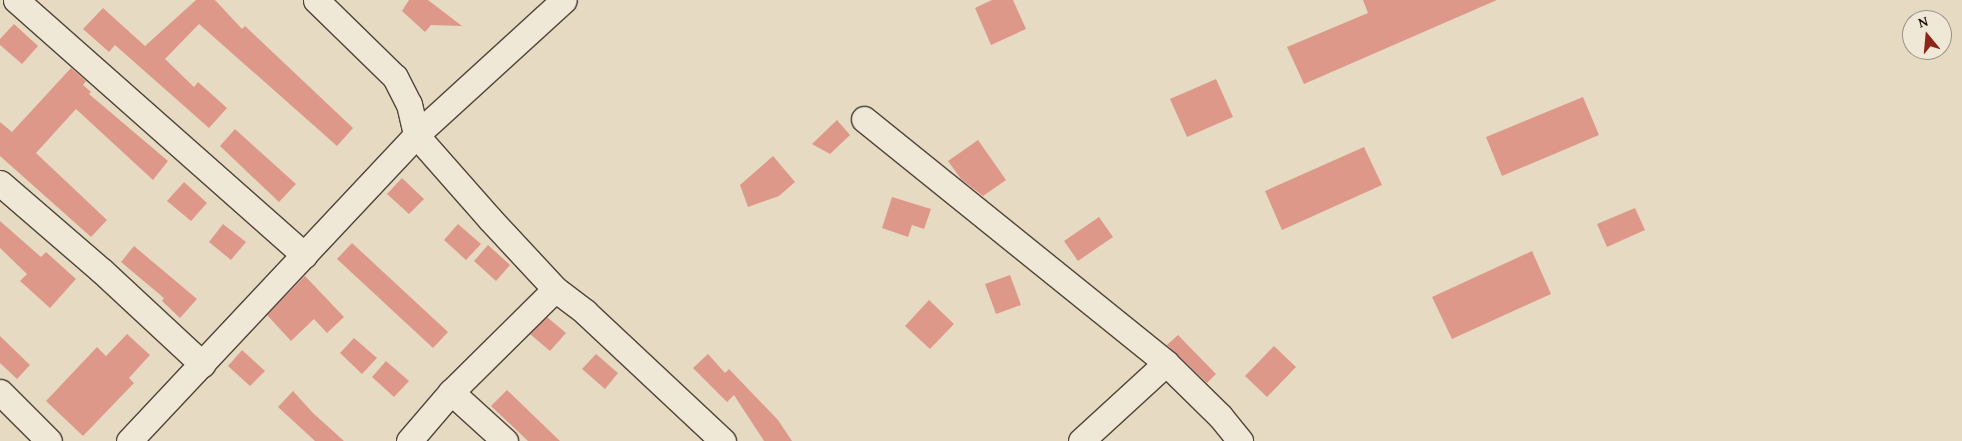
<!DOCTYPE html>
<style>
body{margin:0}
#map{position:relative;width:1962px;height:441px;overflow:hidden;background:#e6dbc2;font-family:"Gentium Book Plus",serif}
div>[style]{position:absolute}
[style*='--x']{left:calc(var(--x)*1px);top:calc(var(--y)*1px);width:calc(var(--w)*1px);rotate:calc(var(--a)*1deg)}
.building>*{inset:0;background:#de988a}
.roads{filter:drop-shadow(1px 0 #524439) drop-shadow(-1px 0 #524439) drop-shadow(0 1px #524439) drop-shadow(0 -1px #524439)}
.minor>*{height:25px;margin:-12.5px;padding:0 12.5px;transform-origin:12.5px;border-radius:12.5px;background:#efe8d7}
span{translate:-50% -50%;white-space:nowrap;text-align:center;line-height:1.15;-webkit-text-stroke:5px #efe8d7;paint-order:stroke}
.north{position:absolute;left:1902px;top:10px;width:50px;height:50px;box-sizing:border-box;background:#efe8d7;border:1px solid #9c9285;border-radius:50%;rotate:343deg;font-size:14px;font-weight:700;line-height:20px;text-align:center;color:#20120b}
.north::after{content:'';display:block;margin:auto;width:18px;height:22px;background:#8f2418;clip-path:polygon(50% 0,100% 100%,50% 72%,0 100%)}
</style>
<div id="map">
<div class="building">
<i style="clip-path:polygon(196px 0,215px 0,242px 29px,245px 26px,353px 128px,337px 146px,199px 24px,165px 59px,194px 87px,198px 82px,227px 108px,209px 128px,115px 45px,109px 52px,83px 29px,103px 8px,145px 46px)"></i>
<i style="clip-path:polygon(409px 0,428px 0,462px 26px,431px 25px,425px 32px,402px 11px)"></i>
<i style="clip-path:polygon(992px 0,1013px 0,1026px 29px,991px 45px,975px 8px)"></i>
<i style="clip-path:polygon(1363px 0,1497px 0,1304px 84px,1287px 47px,1368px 13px)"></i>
<i style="clip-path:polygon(14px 24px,38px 46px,22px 64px,0 45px,0 39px)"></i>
<i style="clip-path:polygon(71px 68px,86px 81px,83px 85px,91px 92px,89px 94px,168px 161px,153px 180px,76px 109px,36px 153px,107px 220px,91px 237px,0 156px,0 122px,12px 132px)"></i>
<i style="clip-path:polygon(1216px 79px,1233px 117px,1187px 137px,1170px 99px)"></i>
<i style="clip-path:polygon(1583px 97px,1599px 135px,1502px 176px,1486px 137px)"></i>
<i style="clip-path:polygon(837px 120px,850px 135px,830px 154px,812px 144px)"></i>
<i style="clip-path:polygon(235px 129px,296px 184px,279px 202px,220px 146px)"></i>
<i style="clip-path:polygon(978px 140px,1006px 180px,983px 196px,961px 179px,948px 161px)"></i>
<i style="clip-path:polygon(1364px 147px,1382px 185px,1282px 230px,1265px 191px)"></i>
<i style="clip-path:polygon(773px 156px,795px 182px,779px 196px,748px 207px,740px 185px)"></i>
<i style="clip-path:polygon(402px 178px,424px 199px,409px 214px,387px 194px)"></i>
<i style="clip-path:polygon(184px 182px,207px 203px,191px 221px,167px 201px)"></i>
<i style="clip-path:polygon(892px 197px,931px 209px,924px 229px,912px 225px,908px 237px,882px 228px)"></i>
<i style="clip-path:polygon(1635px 208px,1645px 230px,1607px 247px,1597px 224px)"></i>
<i style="clip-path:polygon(1099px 217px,1113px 237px,1078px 261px,1064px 241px)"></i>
<i style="clip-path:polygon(0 221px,41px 257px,46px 252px,76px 279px,50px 308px,20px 281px,27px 274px,0 248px)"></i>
<i style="clip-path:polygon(223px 224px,246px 242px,231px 260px,209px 242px)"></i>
<i style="clip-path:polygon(458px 224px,481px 244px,466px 260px,444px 240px)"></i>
<i style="clip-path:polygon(352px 243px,448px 332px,433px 348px,337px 259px)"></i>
<i style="clip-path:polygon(488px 245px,510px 265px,496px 281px,474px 261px)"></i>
<i style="clip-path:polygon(134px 246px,197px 299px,180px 318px,162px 301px,164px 298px,121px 262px)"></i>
<i style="clip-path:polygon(1532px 251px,1551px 294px,1452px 339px,1432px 297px)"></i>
<i style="clip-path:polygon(1010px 275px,1021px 305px,996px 314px,985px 284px)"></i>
<i style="clip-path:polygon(305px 276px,344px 317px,327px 333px,314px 319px,291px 341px,267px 315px)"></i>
<i style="clip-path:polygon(929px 300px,954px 324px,930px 349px,905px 326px)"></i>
<i style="clip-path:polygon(547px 317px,566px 333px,550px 351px,530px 334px)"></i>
<i style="clip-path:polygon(127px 334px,150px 355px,129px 378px,134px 383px,83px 436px,46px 401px,97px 347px,106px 356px)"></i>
<i style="clip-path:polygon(1178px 335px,1216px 374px,1207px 383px,1167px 345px)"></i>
<i style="clip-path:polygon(0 336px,30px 365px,17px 379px,0 363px)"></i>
<i style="clip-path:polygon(354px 338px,377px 358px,362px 374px,340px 353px)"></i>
<i style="clip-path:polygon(1274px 346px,1296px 367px,1267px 397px,1245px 376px)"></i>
<i style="clip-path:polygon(242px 350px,265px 371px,250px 386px,228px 366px)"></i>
<i style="clip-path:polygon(596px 354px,618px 373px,605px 389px,582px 369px)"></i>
<i style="clip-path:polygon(708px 354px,725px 373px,729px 369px,778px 420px,792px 441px,764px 441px,734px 395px,727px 402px,693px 368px)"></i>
<i style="clip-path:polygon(386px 361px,409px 381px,394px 397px,372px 377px)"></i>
<i style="clip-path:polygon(507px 390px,560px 441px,528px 441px,491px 406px)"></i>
<i style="clip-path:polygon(293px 391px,313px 413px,344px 441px,315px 441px,278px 407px)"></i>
</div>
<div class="roads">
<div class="minor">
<i style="--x:16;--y:0;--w:385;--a:41.5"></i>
<i style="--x:316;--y:0;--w:110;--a:44.3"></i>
<i style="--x:395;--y:77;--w:30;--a:63"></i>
<i style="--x:409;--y:104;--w:32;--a:77"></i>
<i style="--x:416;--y:135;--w:112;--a:48.6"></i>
<i style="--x:490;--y:219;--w:96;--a:47.1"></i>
<i style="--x:555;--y:289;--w:38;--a:37"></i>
<i style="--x:585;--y:312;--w:189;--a:43.1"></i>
<i style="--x:864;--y:119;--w:388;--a:38.9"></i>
<i style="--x:1166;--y:363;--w:76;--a:44.5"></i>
<i style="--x:1220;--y:416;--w:32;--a:51"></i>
<i style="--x:0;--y:183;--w:135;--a:40.8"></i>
<i style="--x:102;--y:271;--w:137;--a:42.9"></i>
<i style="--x:0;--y:392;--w:69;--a:45"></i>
<i style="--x:451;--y:392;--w:73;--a:42.2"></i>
<i style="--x:129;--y:441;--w:420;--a:-46.8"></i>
<i style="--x:416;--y:135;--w:200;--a:-42.4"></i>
<i style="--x:409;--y:441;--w:65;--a:-49.4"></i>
<i style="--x:451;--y:392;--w:146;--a:-44.7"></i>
<i style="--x:1081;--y:441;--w:115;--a:-42.5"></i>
</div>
</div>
<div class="north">N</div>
</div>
